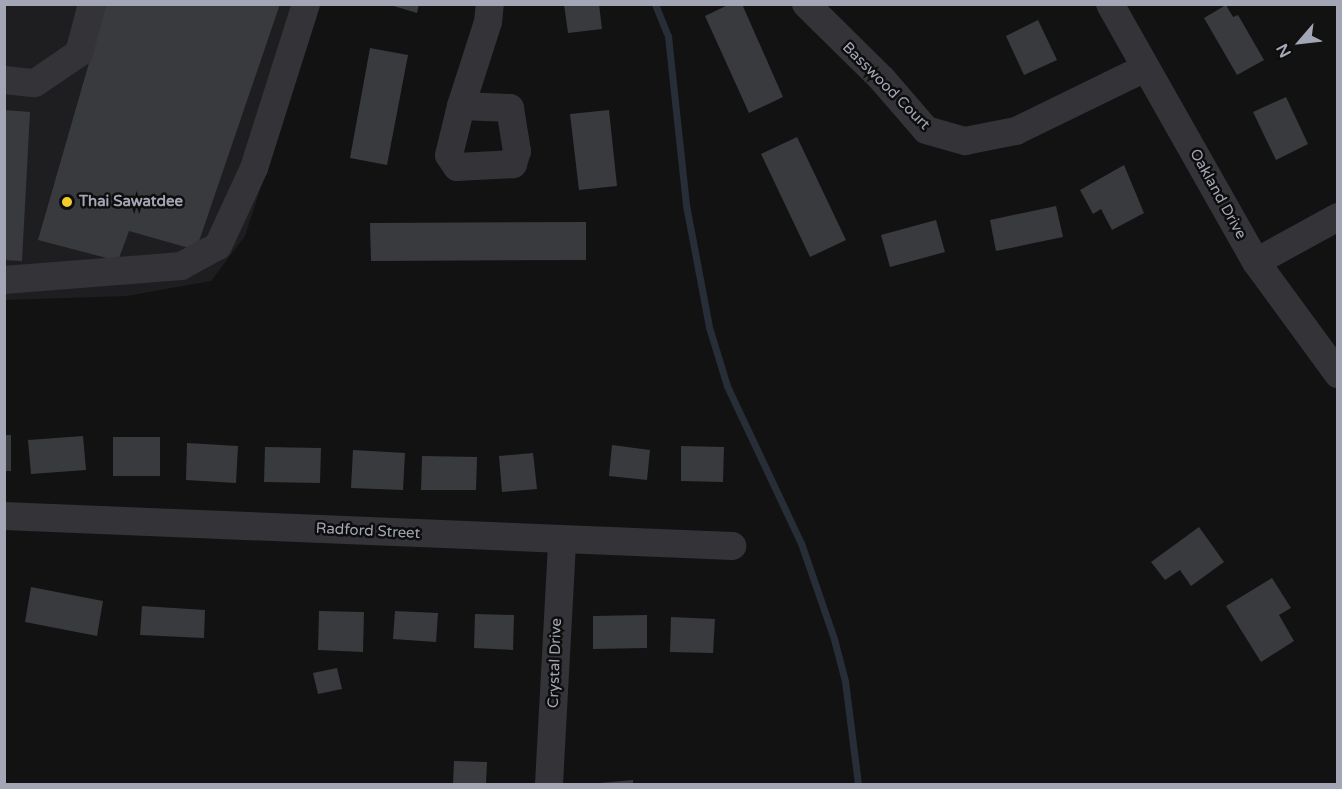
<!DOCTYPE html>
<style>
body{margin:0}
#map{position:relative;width:1342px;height:789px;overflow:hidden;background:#121213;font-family:"Varela Round",sans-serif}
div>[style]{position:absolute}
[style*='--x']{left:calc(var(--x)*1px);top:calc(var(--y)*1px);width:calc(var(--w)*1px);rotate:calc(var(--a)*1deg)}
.built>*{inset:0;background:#1e1e20}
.stream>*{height:7px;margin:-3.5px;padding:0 3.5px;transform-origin:3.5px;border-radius:3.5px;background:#282e37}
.building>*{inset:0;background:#393a3e}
.minor>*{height:28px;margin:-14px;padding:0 14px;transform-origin:14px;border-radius:14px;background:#333338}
.dots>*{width:16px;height:16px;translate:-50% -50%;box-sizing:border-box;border:3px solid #0d0d0e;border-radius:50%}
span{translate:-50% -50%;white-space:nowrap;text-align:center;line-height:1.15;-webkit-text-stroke:5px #0d0d0e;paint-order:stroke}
.street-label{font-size:15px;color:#a3a6b4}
.poi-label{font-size:15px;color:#a3a6b4;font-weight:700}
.left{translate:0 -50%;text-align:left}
.frame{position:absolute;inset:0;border:6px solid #a3a6b4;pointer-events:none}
.north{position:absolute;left:1270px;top:12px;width:60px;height:60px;-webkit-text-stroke:4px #0d0d0e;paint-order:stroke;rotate:242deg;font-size:16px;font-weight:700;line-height:24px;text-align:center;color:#a3a6b4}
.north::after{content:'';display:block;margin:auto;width:21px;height:27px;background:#a3a6b4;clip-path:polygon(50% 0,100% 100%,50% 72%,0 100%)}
</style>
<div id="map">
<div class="built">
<i style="clip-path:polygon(4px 5px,320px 5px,245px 236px,211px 281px,127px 296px,5px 300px)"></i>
</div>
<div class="stream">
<i style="--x:655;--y:4;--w:35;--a:68"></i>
<i style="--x:668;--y:36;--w:170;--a:83.9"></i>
<i style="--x:686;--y:205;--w:124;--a:79.3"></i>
<i style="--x:709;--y:327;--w:62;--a:73"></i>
<i style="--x:727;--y:386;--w:174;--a:64.8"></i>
<i style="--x:801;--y:543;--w:102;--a:71"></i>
<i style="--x:834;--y:639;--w:43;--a:75.3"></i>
<i style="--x:845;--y:681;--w:104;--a:82.8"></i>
</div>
<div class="building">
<i style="clip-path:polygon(106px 4px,280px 4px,196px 250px,129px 231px,118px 261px,38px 240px)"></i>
<i style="clip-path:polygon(387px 4px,419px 4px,417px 13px)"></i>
<i style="clip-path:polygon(564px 4px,599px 4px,602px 29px,568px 33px)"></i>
<i style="clip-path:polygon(730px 4px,742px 4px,783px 97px,749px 113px,705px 16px)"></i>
<i style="clip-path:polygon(1226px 5px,1233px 17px,1238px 15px,1264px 60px,1237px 75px,1204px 18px)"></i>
<i style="clip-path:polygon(1038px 20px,1057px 60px,1024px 75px,1006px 36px)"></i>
<i style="clip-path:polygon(370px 48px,408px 55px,387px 165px,350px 158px)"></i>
<i style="clip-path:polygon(1286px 97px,1308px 144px,1276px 160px,1253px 112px)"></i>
<i style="clip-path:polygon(4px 110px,30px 112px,22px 261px,4px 260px)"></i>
<i style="clip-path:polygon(609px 110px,617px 186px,579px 190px,570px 114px)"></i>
<i style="clip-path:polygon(797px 137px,846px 240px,810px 257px,761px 154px)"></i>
<i style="clip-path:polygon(1124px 165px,1144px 213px,1112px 230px,1101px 209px,1093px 214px,1080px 190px)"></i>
<i style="clip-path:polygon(1056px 206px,1063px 237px,996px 251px,990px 220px)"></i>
<i style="clip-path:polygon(936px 220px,945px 252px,890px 267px,881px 235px)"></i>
<i style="clip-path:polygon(586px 222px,586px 260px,371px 261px,370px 223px)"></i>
<i style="clip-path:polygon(4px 435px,11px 435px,11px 471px,4px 471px)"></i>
<i style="clip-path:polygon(83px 436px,86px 470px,31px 474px,28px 440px)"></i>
<i style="clip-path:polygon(113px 437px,160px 437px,160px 476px,113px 476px)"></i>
<i style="clip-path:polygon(187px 443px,238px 446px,236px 483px,186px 480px)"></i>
<i style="clip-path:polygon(612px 445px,650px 450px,647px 480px,609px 476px)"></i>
<i style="clip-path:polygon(681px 446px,724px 447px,723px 482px,681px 481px)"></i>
<i style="clip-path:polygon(265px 447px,321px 448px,320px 483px,264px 482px)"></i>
<i style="clip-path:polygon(353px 450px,405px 453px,403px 490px,351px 488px)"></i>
<i style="clip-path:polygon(533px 453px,537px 489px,502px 492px,499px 456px)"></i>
<i style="clip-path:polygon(422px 456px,477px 457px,476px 490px,421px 490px)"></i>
<i style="clip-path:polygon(1199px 527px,1224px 562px,1191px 586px,1180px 570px,1165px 580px,1151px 562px)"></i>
<i style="clip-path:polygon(1272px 578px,1291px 608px,1279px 615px,1294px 641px,1261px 662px,1226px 606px)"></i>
<i style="clip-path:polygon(31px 587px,103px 601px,97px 636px,25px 622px)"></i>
<i style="clip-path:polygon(142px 606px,205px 610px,204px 638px,140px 635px)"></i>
<i style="clip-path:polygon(319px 611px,364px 612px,363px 652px,318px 650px)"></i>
<i style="clip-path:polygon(395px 611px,438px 613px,436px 642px,393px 639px)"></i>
<i style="clip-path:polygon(475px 614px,514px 615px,513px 650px,474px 648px)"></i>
<i style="clip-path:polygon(647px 615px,647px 648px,593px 649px,593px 616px)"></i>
<i style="clip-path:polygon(671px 617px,715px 619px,713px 653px,670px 652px)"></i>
<i style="clip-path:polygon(337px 668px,342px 689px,318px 694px,313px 673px)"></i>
<i style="clip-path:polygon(454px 761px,487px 762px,486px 784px,453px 784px)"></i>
<i style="clip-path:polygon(633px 780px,633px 784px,600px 784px,600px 783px)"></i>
</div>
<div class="minor">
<i style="--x:806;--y:4;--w:107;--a:44.6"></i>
<i style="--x:882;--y:79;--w:67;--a:49.2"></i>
<i style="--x:926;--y:130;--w:41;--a:15.8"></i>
<i style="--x:965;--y:141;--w:52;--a:-11.1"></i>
<i style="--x:1016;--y:131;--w:144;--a:-26"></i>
<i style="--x:1110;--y:4;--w:296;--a:60.5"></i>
<i style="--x:1256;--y:262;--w:139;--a:53.8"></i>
<i style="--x:4;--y:80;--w:31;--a:6"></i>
<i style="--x:35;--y:83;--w:53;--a:-34.3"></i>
<i style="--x:79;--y:53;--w:51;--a:-75.1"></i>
<i style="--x:461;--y:106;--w:49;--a:2.3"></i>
<i style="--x:510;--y:108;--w:44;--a:80.8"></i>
<i style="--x:517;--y:151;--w:14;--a:107"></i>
<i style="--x:513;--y:164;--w:56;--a:176.9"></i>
<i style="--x:457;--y:167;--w:14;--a:-124"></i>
<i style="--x:449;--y:155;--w:50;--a:-76.2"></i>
<i style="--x:461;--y:106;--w:88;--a:-72.2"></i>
<i style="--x:488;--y:22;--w:18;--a:-84"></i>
<i style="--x:1256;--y:262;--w:94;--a:-28.8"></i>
<i style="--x:4;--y:280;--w:178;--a:-4.5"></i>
<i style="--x:181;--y:266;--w:42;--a:-28.4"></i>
<i style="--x:218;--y:246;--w:86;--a:-65.2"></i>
<i style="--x:254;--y:168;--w:172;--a:-72.4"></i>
<i style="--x:4;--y:516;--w:729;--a:2.36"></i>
<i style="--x:549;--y:784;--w:243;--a:-86.9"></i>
</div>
<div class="dots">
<i style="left:67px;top:202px;background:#f3ce2a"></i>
</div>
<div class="street-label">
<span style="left:886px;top:86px;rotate:45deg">Basswood Court</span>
<span style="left:1218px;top:194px;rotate:61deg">Oakland Drive</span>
<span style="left:368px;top:531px;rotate:3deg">Radford Street</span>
<span style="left:555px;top:663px;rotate:-88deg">Crystal Drive</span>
</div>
<div class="poi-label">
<span class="left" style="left:79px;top:202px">Thai Sawatdee</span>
</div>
<div class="frame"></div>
<div class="north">N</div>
</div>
